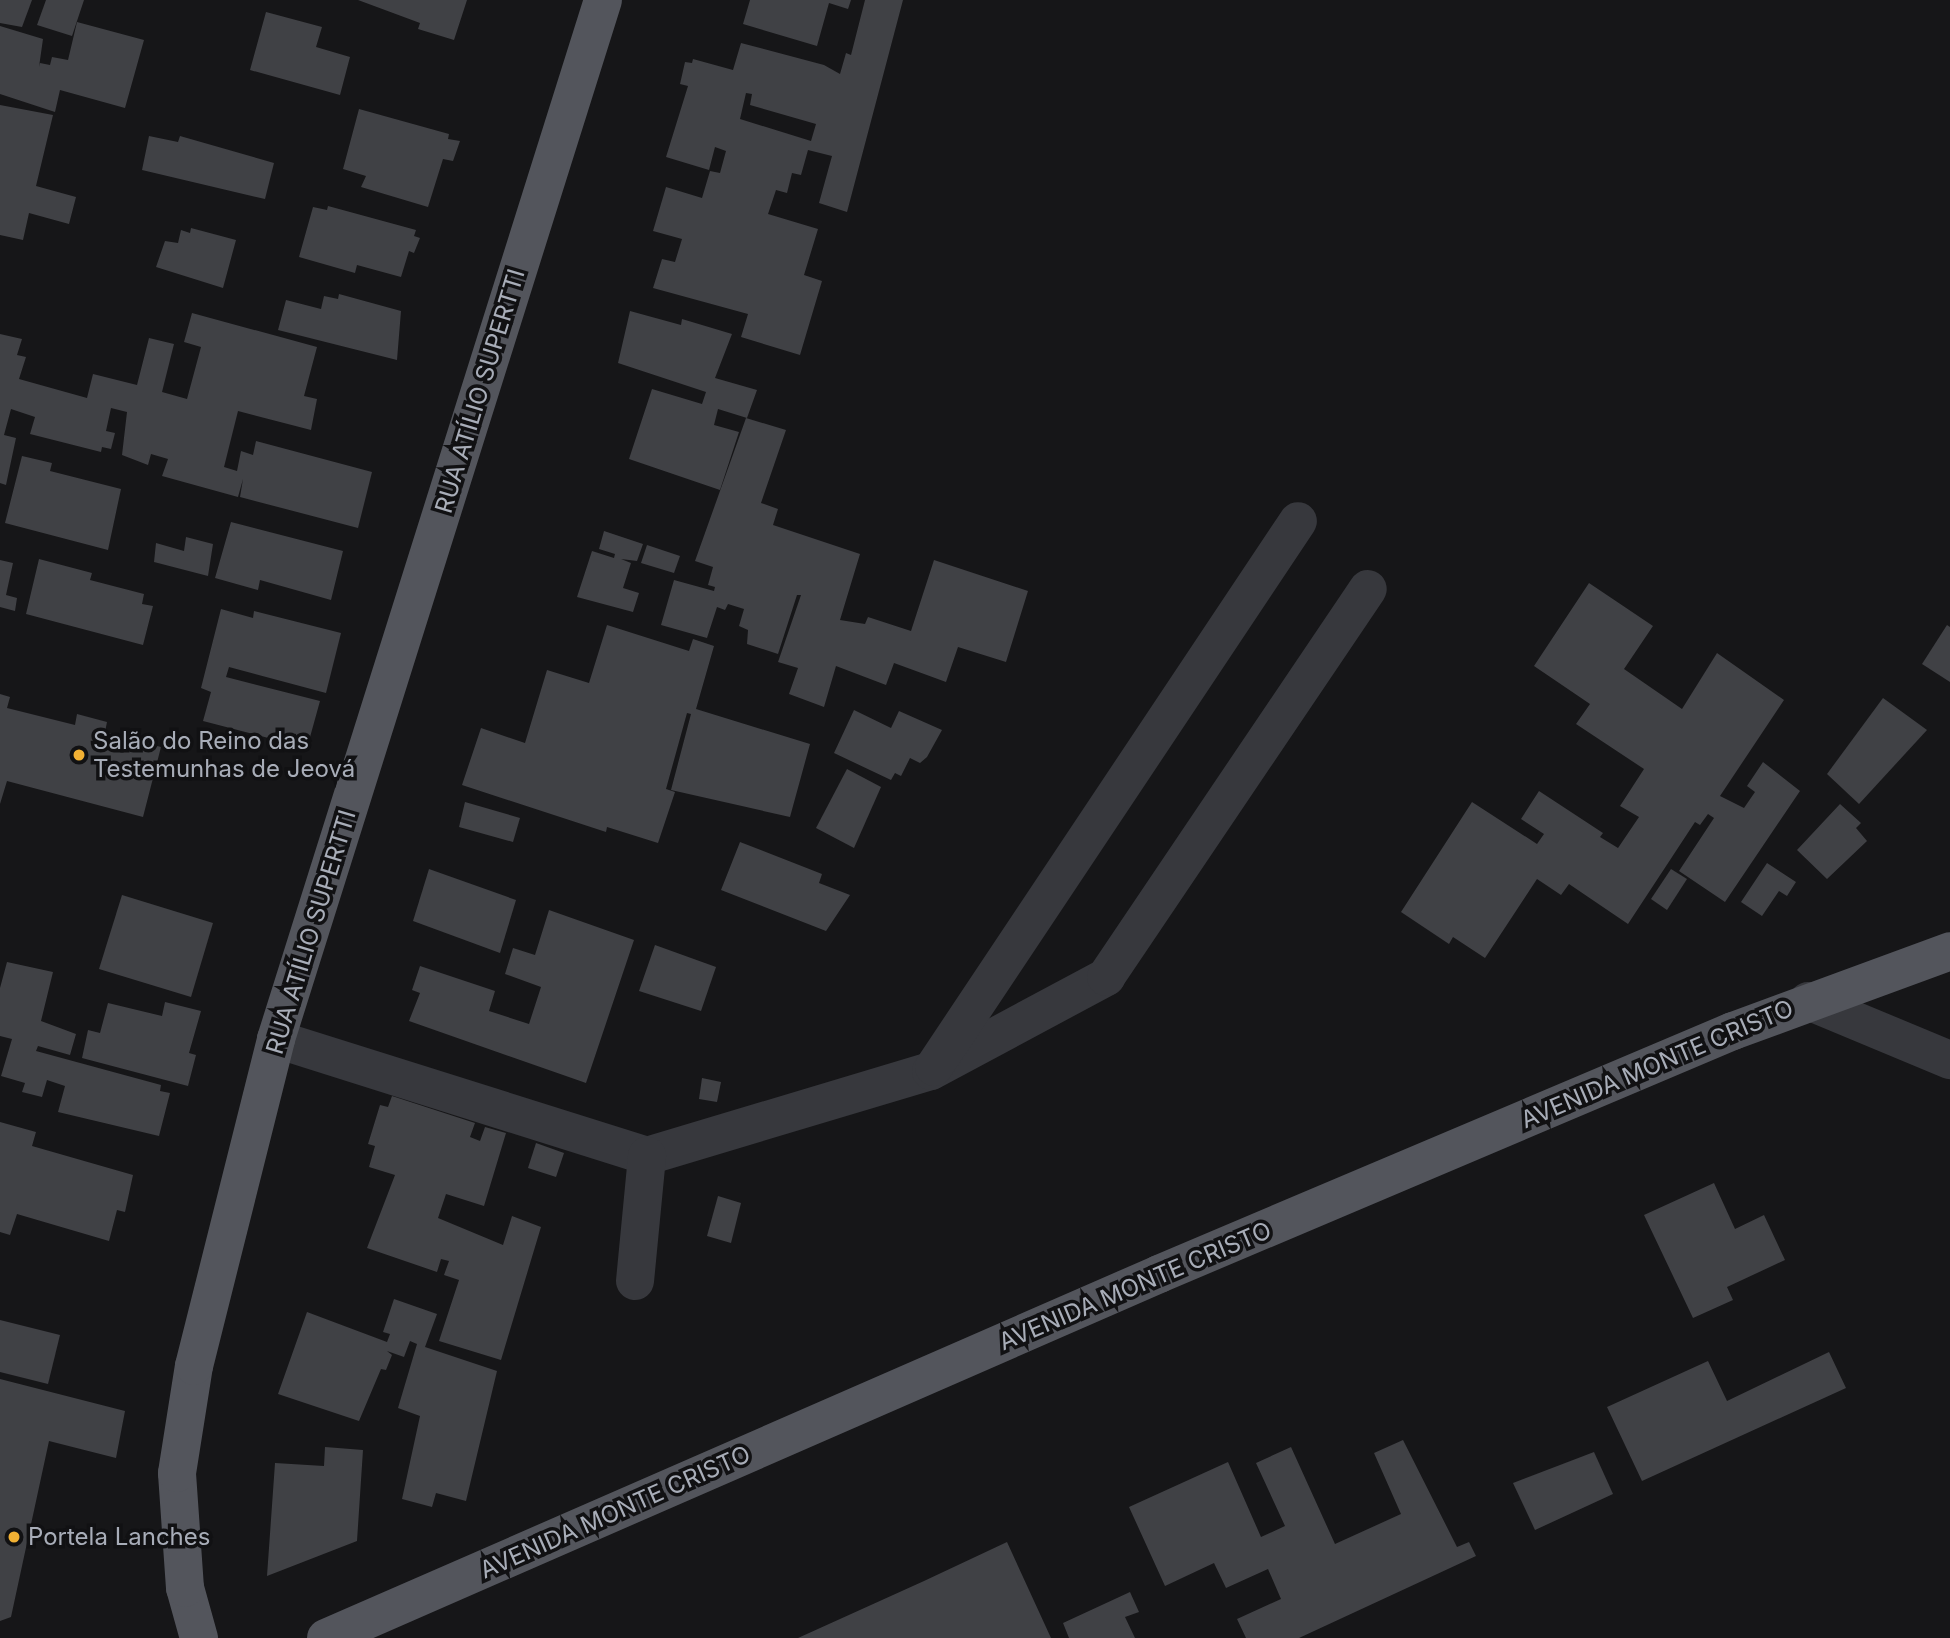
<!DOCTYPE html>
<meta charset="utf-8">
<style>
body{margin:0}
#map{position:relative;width:1950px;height:1638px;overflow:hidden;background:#161618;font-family:Inter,sans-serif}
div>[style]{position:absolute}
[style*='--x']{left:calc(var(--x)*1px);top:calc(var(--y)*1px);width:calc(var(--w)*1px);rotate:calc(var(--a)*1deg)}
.building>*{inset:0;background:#404145}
.minor>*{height:38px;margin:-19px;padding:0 19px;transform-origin:19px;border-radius:19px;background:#37383d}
.major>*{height:38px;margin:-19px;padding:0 19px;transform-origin:19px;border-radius:19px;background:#53555c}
.dots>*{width:19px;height:19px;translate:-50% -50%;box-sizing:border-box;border:4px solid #111113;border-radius:50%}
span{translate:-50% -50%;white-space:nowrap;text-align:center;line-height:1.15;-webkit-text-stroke:7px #111113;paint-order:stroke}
.street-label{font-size:24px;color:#a8adb8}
.poi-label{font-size:24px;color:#a8adb8}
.left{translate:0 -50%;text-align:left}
</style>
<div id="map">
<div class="building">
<i style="clip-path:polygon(0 0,32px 0,22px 27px,0 23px)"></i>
<i style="clip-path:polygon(46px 0,84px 0,72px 36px,37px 25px)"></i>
<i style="clip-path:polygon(358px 0,467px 0,454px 40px,418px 29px,420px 23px)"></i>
<i style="clip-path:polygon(750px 0,851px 0,848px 9px,829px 3px,817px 46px,743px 24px)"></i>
<i style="clip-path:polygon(evenodd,865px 0,903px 0,847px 212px,819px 203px,832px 156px,808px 150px,801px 175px,792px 173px,787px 193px,776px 190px,768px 214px,818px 229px,804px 275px,822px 281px,800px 355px,741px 337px,748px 314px,653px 288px,662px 259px,675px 262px,682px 239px,653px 231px,666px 187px,702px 198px,710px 171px,720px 173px,726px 151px,715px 147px,709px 170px,666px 157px,688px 86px,680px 84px,685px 62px,692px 63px,693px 59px,733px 70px,741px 43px,824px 65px,840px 74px,846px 53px,851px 55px,865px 0,746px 93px,752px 94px,750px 105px,816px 124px,811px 141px,740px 119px,746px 93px)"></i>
<i style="clip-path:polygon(266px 12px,322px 27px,316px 47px,350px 57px,340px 95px,250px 70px)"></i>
<i style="clip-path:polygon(77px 22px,144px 40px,125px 108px,60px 90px,55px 112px,0 94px,0 26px,43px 39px,39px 67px,40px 63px,50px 65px,52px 57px,68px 60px)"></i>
<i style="clip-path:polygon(0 105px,53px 115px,36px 186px,76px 197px,69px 224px,29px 213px,23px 240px,0 235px)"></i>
<i style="clip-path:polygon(359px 109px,449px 134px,448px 139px,460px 141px,453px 161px,443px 159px,428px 207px,361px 187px,366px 176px,343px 169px)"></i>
<i style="clip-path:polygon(149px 136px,178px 142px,180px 136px,274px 163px,265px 199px,142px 170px)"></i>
<i style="clip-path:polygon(328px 206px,416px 230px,414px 236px,420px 238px,414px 253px,409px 251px,401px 277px,357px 265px,355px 273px,299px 257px,313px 207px,327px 210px)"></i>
<i style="clip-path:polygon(191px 228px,236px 240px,223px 288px,156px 267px,165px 241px,178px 243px,181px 230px,190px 233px)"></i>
<i style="clip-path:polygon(339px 294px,401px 311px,397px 360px,278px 330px,286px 300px,321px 309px,324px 296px,338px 299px)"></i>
<i style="clip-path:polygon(630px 311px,681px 325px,682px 319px,732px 334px,715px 378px,757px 390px,747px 418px,718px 409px,714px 425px,739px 432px,720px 490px,629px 459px,652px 389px,702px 404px,706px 392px,618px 363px)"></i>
<i style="clip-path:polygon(192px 313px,317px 347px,304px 396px,317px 399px,311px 430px,238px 411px,224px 467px,237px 471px,241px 451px,253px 455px,256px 441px,372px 472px,358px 528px,240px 497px,243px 479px,238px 497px,162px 476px,168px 459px,151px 454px,148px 465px,122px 455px,127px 412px,111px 408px,106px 431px,115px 433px,111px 449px,102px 447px,101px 452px,30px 434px,35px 417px,11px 409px,4px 435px,16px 438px,6px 485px,0 483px,0 334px,22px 339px,17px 355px,26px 357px,19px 379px,87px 398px,93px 374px,137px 385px,149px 338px,174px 344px,162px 392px,187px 399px,201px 347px,184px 342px)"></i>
<i style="clip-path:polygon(746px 418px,786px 430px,761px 503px,778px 509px,773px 525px,860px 554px,840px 620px,865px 624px,868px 617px,911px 631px,934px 560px,1028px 591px,1006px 662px,958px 647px,946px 682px,894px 663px,886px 685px,836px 666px,824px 707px,789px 694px,798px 668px,778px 662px,801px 595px,797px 595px,778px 654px,747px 644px,748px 630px,739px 626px,744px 609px,728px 604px,725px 610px,717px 607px,707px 638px,661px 625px,674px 580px,714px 591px,715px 587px,708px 585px,713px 567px,695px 561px)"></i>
<i style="clip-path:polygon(22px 456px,52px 463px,50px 471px,121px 489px,108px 550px,5px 523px)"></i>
<i style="clip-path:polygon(231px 522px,343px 551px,331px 600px,260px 580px,258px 590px,215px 578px)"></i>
<i style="clip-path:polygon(604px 531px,643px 544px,637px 561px,621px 559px,631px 563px,623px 588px,639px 593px,633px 612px,577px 597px,592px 551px,614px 558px,615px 554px,599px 549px)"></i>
<i style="clip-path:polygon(186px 537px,213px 544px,208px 576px,154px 562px,156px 543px,184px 551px)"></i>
<i style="clip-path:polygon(647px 545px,680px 556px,674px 573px,641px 563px)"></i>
<i style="clip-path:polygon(39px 559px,92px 573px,90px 580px,144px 594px,142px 604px,153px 606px,143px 645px,26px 614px)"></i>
<i style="clip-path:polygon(0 560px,13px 563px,6px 595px,17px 598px,15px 611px,0 607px)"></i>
<i style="clip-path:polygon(1589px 583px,1653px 626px,1624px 669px,1682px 709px,1717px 653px,1784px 700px,1720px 796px,1744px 808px,1755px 792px,1747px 786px,1763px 762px,1800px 791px,1725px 902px,1679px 871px,1714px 818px,1708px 814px,1700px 825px,1695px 822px,1628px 924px,1569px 884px,1561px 895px,1537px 879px,1485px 958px,1453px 937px,1449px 944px,1401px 912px,1472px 802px,1537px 844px,1544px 834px,1521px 819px,1539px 791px,1603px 833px,1600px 837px,1618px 848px,1639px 817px,1620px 806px,1644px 769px,1576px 724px,1590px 704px,1534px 666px)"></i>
<i style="clip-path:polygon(221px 609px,253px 618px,254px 611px,341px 633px,326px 693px,229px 667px,226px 677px,320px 701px,307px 748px,203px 721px,211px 692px,201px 688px)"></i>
<i style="clip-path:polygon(607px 625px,689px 651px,693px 639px,714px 646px,696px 709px,810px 744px,790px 817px,671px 790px,691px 714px,687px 713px,666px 789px,675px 792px,658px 843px,607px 827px,606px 832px,462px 785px,481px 728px,525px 743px,547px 670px,589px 683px)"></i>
<i style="clip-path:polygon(1947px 625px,1950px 627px,1950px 682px,1922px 664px)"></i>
<i style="clip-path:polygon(0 694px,10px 697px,7px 708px,75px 725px,77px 714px,107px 722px,105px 732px,161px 747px,143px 817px,7px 781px,0 804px)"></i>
<i style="clip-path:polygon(1883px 698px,1927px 730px,1859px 804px,1827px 774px)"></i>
<i style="clip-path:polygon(854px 710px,891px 728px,899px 711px,942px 730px,927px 757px,920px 763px,910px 758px,901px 776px,895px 773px,891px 780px,834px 753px)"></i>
<i style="clip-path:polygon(847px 769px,881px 787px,854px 848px,816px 828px)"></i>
<i style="clip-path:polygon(465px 802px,520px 818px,513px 842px,459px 827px)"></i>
<i style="clip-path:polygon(1840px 804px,1861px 823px,1856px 828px,1867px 841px,1827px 879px,1797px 850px)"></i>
<i style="clip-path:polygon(740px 842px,822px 874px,819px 883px,850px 895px,826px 931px,721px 890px)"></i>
<i style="clip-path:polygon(1767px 863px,1796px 882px,1787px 896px,1779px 891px,1762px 916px,1741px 902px)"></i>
<i style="clip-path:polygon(429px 869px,516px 900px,500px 953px,413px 921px)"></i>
<i style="clip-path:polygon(1671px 869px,1687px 879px,1667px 910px,1651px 899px)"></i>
<i style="clip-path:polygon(122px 895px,213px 923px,191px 997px,99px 969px)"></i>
<i style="clip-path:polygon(549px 910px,634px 940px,586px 1083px,409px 1021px,420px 993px,412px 990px,420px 966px,495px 991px,489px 1011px,529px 1024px,541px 987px,505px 974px,513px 948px,535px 955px)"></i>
<i style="clip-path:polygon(655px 945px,716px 967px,701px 1011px,639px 991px)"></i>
<i style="clip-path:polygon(7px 962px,53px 972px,41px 1021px,76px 1034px,70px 1055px,38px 1046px,36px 1051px,161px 1085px,160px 1091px,170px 1093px,159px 1136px,58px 1112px,65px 1086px,47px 1080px,42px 1097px,22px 1092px,25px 1083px,1px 1076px,12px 1039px,0 1036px,0 988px)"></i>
<i style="clip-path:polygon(165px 1002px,201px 1011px,189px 1053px,196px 1055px,188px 1086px,82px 1058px,88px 1030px,100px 1033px,108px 1003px,162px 1016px)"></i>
<i style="clip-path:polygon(702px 1078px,721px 1082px,717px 1102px,699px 1099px)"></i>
<i style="clip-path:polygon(392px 1096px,475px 1123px,470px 1137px,480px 1141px,485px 1127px,506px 1133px,484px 1206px,446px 1194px,438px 1218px,503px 1245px,512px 1216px,541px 1227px,501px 1360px,439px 1341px,459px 1280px,444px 1275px,449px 1261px,441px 1259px,437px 1272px,367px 1248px,395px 1175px,369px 1167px,375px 1146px,368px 1144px,380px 1105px,388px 1107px)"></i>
<i style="clip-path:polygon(0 1122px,36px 1132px,32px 1146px,133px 1175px,125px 1212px,117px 1210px,109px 1241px,17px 1214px,10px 1235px,0 1232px)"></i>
<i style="clip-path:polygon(536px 1143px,564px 1153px,556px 1177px,528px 1168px)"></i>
<i style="clip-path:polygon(1714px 1183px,1735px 1229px,1764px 1215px,1785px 1260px,1727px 1287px,1733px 1300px,1693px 1318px,1644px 1215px)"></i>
<i style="clip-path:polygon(718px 1196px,741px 1203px,731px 1243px,707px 1236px)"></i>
<i style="clip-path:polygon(394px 1299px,437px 1314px,425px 1347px,497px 1371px,466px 1501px,436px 1493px,432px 1507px,402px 1499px,420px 1416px,398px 1408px,417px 1344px,410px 1341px,404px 1357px,387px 1351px,392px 1355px,386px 1370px,381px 1369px,359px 1421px,278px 1394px,307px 1312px,387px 1342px,390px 1334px,383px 1332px)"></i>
<i style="clip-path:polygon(0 1320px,60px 1335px,48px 1384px,0 1372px)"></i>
<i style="clip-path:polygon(1829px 1352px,1846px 1388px,1642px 1481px,1607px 1407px,1708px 1361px,1727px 1401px)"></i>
<i style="clip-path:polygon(0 1379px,125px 1411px,116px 1458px,49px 1441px,11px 1617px,0 1621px)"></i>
<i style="clip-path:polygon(1403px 1440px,1457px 1547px,1469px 1542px,1476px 1556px,1299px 1638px,1246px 1638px,1237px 1619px,1281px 1599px,1268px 1569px,1226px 1588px,1214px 1563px,1165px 1586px,1129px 1507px,1228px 1462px,1261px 1537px,1285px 1526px,1256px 1463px,1291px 1447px,1335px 1544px,1401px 1514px,1374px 1453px)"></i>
<i style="clip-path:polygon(325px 1447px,363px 1450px,357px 1541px,267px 1576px,275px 1463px,324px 1466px)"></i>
<i style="clip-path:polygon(1594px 1452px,1613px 1494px,1535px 1530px,1513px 1483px)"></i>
<i style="clip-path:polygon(1007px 1542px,1051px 1638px,798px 1638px,924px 1581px)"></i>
<i style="clip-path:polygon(1130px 1592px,1139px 1612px,1125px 1617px,1135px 1638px,1069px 1638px,1063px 1623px)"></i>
</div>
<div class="minor">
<i style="--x:1808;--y:1001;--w:154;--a:22.6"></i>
<i style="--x:276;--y:1039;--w:389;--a:17.5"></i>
<i style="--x:647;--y:1156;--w:296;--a:-16.7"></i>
<i style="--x:931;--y:1071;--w:199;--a:-28.2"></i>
<i style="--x:1106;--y:977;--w:468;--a:-56"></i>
<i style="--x:934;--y:1067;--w:656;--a:-56.31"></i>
<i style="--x:635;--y:1281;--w:126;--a:-84.5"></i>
</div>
<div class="major">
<i style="--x:199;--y:1638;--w:52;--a:-105.6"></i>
<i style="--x:185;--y:1588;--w:115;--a:-94"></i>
<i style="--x:177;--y:1473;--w:108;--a:-81"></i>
<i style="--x:194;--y:1366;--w:337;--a:-75.9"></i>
<i style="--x:276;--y:1039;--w:1089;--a:-72.53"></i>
<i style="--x:326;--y:1638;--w:909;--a:-23.6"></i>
<i style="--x:1159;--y:1274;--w:623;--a:-22.95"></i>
<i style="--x:1733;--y:1031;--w:231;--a:-20.2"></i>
</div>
<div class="dots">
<i style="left:79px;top:755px;background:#f2b134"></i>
<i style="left:14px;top:1537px;background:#f2b134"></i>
</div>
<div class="street-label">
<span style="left:480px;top:391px;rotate:-73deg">RUA ATÍLIO SUPERTTI</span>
<span style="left:311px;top:932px;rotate:-73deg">RUA ATÍLIO SUPERTTI</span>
<span style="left:1657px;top:1064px;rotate:-23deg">AVENIDA MONTE CRISTO</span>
<span style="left:1135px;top:1286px;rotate:-23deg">AVENIDA MONTE CRISTO</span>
<span style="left:615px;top:1512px;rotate:-24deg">AVENIDA MONTE CRISTO</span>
</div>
<div class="poi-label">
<span class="left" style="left:93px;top:755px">Salão do Reino das<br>Testemunhas de Jeová</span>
<span class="left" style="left:28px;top:1537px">Portela Lanches</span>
</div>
</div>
